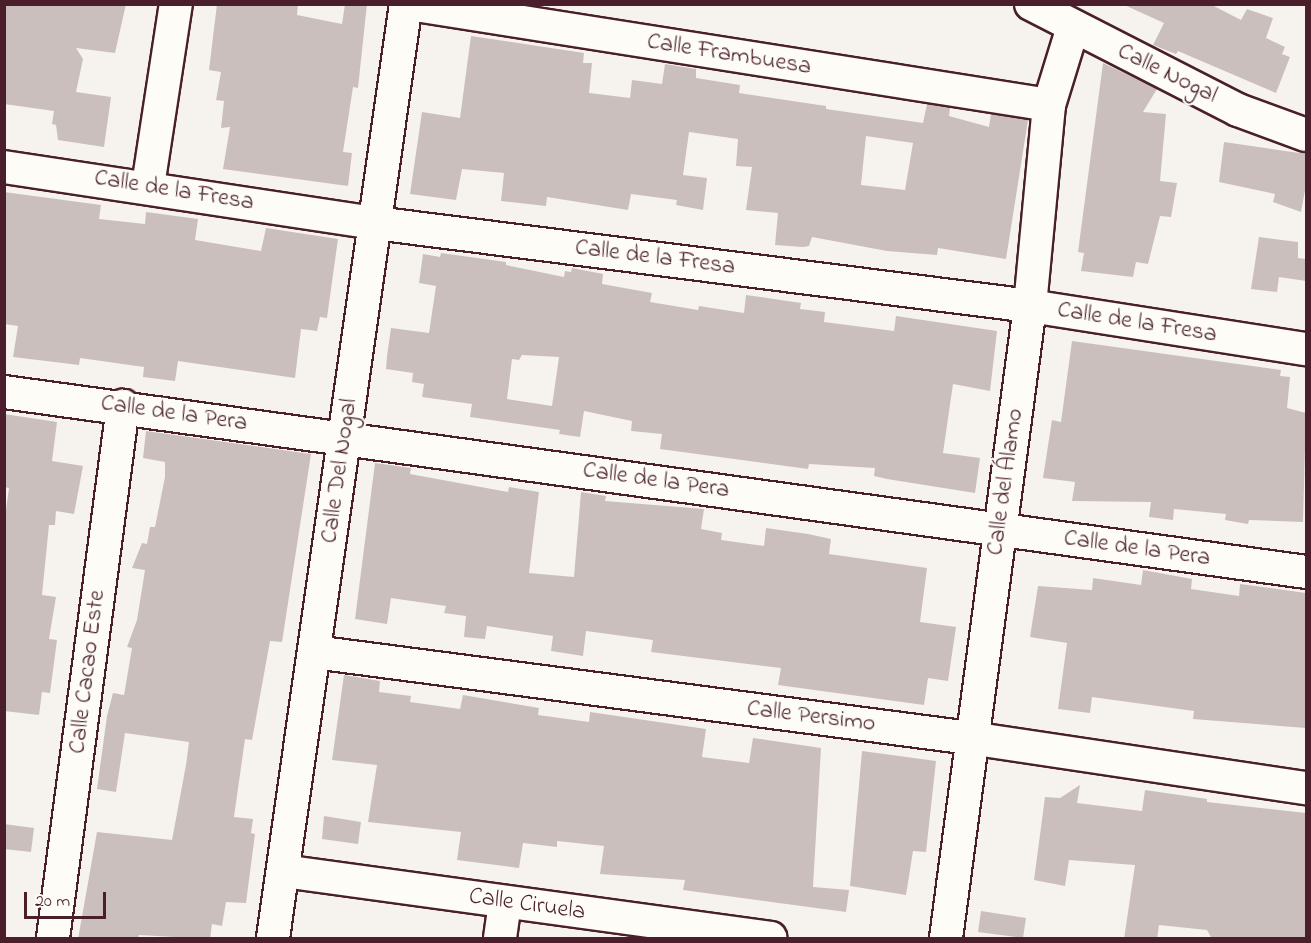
<!DOCTYPE html>
<meta charset="utf-8">
<style>
body{margin:0}
#map{position:relative;width:1311px;height:943px;overflow:hidden;background:#f6f3ef;font-family:"Indie Flower",sans-serif}
div>[style]{position:absolute}
[style*='--x']{left:calc(var(--x)*1px);top:calc(var(--y)*1px);width:calc(var(--w)*1px);rotate:calc(var(--a)*1deg)}
.building>*{inset:0;background:#cbbfbe}
.roads{filter:drop-shadow(2px 0 #4a1f2b) drop-shadow(-2px 0 #4a1f2b) drop-shadow(0 2px #4a1f2b) drop-shadow(0 -2px #4a1f2b)}
.minor>*{height:32px;margin:-16px;padding:0 16px;transform-origin:16px;border-radius:16px;background:#fdfcf7}
span{translate:-50% -50%;white-space:nowrap;text-align:center;line-height:1.15;-webkit-text-stroke:4.5px #fdfcf7;paint-order:stroke}
.street-label{font-size:24px;color:#4a1f2b}
.frame{position:absolute;inset:0;border:6px solid #4a1f2b;pointer-events:none}
.scale{position:absolute;left:24px;top:892px;width:82px;height:27px;box-sizing:border-box;border:3px solid #4a1f2b;border-top:0;padding-left:8px;font-size:18px;line-height:21px;white-space:nowrap;color:#4a1f2b;-webkit-text-stroke:4px #fdfcf7;paint-order:stroke}
</style>
<div id="map">
<div class="building">
<i style="clip-path:polygon(4px 4px,126px 4px,115px 53px,76px 48px,83px 59px,76px 92px,111px 97px,104px 147px,58px 140px,56px 125px,52px 124px,54px 111px,4px 104px)"></i>
<i style="clip-path:polygon(217px 4px,298px 4px,297px 15px,342px 24px,345px 4px,367px 4px,358px 88px,353px 87px,343px 152px,352px 153px,348px 186px,223px 169px,230px 127px,221px 128px,224px 101px,216px 100px,221px 72px,209px 70px)"></i>
<i style="clip-path:polygon(1122px 4px,1210px 4px,1241px 20px,1247px 9px,1273px 18px,1266px 38px,1285px 47px,1282px 54px,1290px 57px,1276px 93px,1178px 51px,1176px 54px,1153px 45px,1164px 23px)"></i>
<i style="clip-path:polygon(evenodd,471px 36px,584px 53px,583px 63px,592px 63px,589px 93px,630px 98px,632px 80px,662px 84px,665px 64px,696px 69px,696px 78px,740px 85px,739px 93px,826px 106px,826px 109px,923px 123px,927px 104px,950px 108px,949px 116px,989px 127px,991px 114px,1028px 120px,1006px 259px,938px 248px,937px 255px,887px 251px,812px 237px,809px 246px,803px 247px,775px 245px,778px 213px,746px 210px,752px 167px,736px 166px,738px 139px,689px 132px,683px 175px,707px 178px,703px 210px,676px 205px,677px 200px,631px 194px,628px 210px,547px 197px,546px 206px,501px 201px,504px 173px,462px 169px,456px 200px,410px 194px,422px 112px,460px 118px,471px 36px,866px 136px,913px 143px,905px 190px,861px 185px,866px 136px)"></i>
<i style="clip-path:polygon(1103px 63px,1157px 89px,1143px 112px,1166px 114px,1160px 181px,1177px 183px,1171px 217px,1160px 216px,1148px 264px,1136px 262px,1133px 277px,1081px 271px,1084px 253px,1078px 252px)"></i>
<i style="clip-path:polygon(1224px 142px,1306px 154px,1306px 185px,1301px 212px,1273px 202px,1275px 194px,1219px 182px)"></i>
<i style="clip-path:polygon(4px 192px,101px 205px,99px 219px,145px 224px,146px 212px,198px 219px,195px 240px,261px 251px,266px 228px,338px 239px,327px 318px,320px 317px,317px 331px,301px 329px,295px 378px,178px 361px,175px 381px,143px 377px,144px 367px,80px 358px,79px 365px,13px 357px,18px 326px,4px 324px)"></i>
<i style="clip-path:polygon(1259px 237px,1298px 242px,1298px 258px,1306px 259px,1306px 281px,1279px 277px,1277px 292px,1251px 289px)"></i>
<i style="clip-path:polygon(evenodd,441px 253px,506px 262px,506px 265px,564px 277px,565px 271px,571px 272px,572px 268px,603px 274px,602px 284px,652px 293px,650px 302px,698px 310px,699px 306px,744px 313px,746px 295px,801px 303px,800px 309px,825px 312px,824px 322px,894px 331px,896px 316px,997px 331px,990px 391px,953px 384px,943px 453px,980px 458px,975px 493px,887px 479px,874px 476px,875px 468px,809px 464px,808px 469px,660px 449px,662px 434px,631px 431px,632px 421px,584px 411px,580px 437px,559px 434px,560px 430px,470px 417px,472px 404px,422px 397px,424px 384px,412px 382px,413px 373px,386px 369px,387px 356px,391px 328px,429px 333px,436px 286px,419px 283px,423px 254px,440px 257px,441px 253px,522px 355px,559px 357px,552px 406px,507px 399px,512px 359px,519px 360px,522px 355px)"></i>
<i style="clip-path:polygon(1072px 341px,1281px 370px,1280px 376px,1290px 377px,1287px 408px,1306px 413px,1303px 522px,1249px 520px,1248px 524px,1225px 520px,1226px 514px,1174px 509px,1173px 520px,1149px 517px,1151px 502px,1072px 501px,1075px 482px,1043px 478px,1052px 420px,1061px 422px)"></i>
<i style="clip-path:polygon(4px 414px,57px 422px,52px 461px,83px 466px,74px 514px,56px 511px,55px 525px,49px 525px,42px 595px,56px 597px,49px 639px,57px 640px,50px 693px,42px 692px,39px 715px,4px 711px,4px 524px,9px 488px,4px 487px)"></i>
<i style="clip-path:polygon(146px 431px,311px 454px,282px 642px,270px 641px,252px 740px,245px 739px,234px 817px,253px 819px,251px 833px,255px 834px,246px 903px,226px 902px,222px 926px,212px 924px,210px 939px,139px 935px,138px 939px,78px 939px,97px 832px,172px 840px,186px 765px,189px 742px,125px 733px,116px 792px,97px 789px,107px 716px,113px 693px,124px 695px,132px 648px,127px 647px,137px 620px,145px 570px,132px 568px,142px 543px,147px 544px,150px 527px,155px 527px,165px 477px,165px 462px,143px 458px)"></i>
<i style="clip-path:polygon(375px 463px,411px 468px,410px 474px,508px 492px,509px 487px,539px 492px,529px 573px,574px 577px,581px 492px,606px 496px,605px 501px,704px 509px,701px 529px,722px 533px,721px 540px,764px 546px,766px 528px,808px 534px,831px 539px,829px 554px,927px 568px,920px 622px,956px 627px,948px 681px,928px 678px,924px 705px,778px 685px,781px 668px,651px 652px,653px 640px,586px 631px,583px 656px,551px 651px,553px 636px,487px 626px,485px 639px,464px 637px,466px 616px,444px 613px,446px 606px,391px 598px,387px 624px,355px 619px)"></i>
<i style="clip-path:polygon(1143px 570px,1192px 579px,1191px 589px,1239px 596px,1240px 584px,1306px 593px,1306px 728px,1193px 719px,1194px 711px,1092px 697px,1090px 713px,1058px 709px,1067px 643px,1030px 637px,1038px 586px,1092px 590px,1093px 578px,1141px 585px)"></i>
<i style="clip-path:polygon(344px 675px,380px 681px,379px 692px,411px 696px,410px 702px,460px 709px,463px 695px,539px 708px,538px 715px,589px 722px,590px 712px,706px 729px,702px 757px,749px 763px,753px 738px,821px 748px,813px 887px,849px 890px,846px 912px,683px 890px,685px 880px,600px 874px,604px 846px,557px 841px,557px 847px,523px 843px,519px 868px,457px 860px,461px 832px,368px 822px,377px 765px,332px 760px)"></i>
<i style="clip-path:polygon(862px 751px,936px 761px,926px 852px,913px 851px,906px 895px,850px 886px)"></i>
<i style="clip-path:polygon(1080px 785px,1077px 803px,1142px 811px,1145px 790px,1207px 799px,1207px 802px,1306px 813px,1306px 939px,1212px 939px,1207px 930px,1159px 925px,1157px 939px,1124px 939px,1135px 865px,1069px 860px,1065px 886px,1034px 880px,1045px 797px,1060px 798px)"></i>
<i style="clip-path:polygon(324px 816px,361px 822px,358px 844px,322px 839px)"></i>
<i style="clip-path:polygon(4px 824px,34px 828px,31px 852px,4px 849px)"></i>
<i style="clip-path:polygon(981px 911px,1026px 918px,1023px 938px,978px 932px)"></i>
</div>
<div class="roads">
<div class="minor">
<i style="--x:409;--y:4;--w:648;--a:8.97"></i>
<i style="--x:1031;--y:4;--w:233;--a:27.1"></i>
<i style="--x:1238;--y:110;--w:72;--a:20.2"></i>
<i style="--x:4;--y:167;--w:375;--a:8.6"></i>
<i style="--x:375;--y:223;--w:660;--a:7.22"></i>
<i style="--x:1030;--y:306;--w:279;--a:8.9"></i>
<i style="--x:148;--y:186;--w:184;--a:-81.3"></i>
<i style="--x:4;--y:392;--w:1314;--a:7.87"></i>
<i style="--x:314;--y:652;--w:662;--a:7.47"></i>
<i style="--x:970;--y:738;--w:340;--a:8.5"></i>
<i style="--x:283;--y:871;--w:492;--a:7.8"></i>
<i style="--x:53;--y:938;--w:537;--a:-82.5"></i>
<i style="--x:273;--y:938;--w:943;--a:-81.9"></i>
<i style="--x:500;--y:938;--w:36;--a:-82"></i>
<i style="--x:946;--y:938;--w:638;--a:-82.43"></i>
<i style="--x:1030;--y:306;--w:202;--a:-84.6"></i>
<i style="--x:1049;--y:105;--w:82;--a:-72.9"></i>
</div>
</div>
<div class="street-label">
<span style="left:729px;top:55px;rotate:9deg">Calle Frambuesa</span>
<span style="left:1167px;top:74px;rotate:26deg">Calle Nogal</span>
<span style="left:174px;top:191px;rotate:9deg">Calle de la Fresa</span>
<span style="left:655px;top:258px;rotate:7deg">Calle de la Fresa</span>
<span style="left:1137px;top:323px;rotate:9deg">Calle de la Fresa</span>
<span style="left:174px;top:414px;rotate:8deg">Calle de la Pera</span>
<span style="left:340px;top:471px;rotate:-82deg">Calle Del Nogal</span>
<span style="left:656px;top:481px;rotate:8deg">Calle de la Pera</span>
<span style="left:1006px;top:482px;rotate:-82deg">Calle del Álamo</span>
<span style="left:1137px;top:549px;rotate:8deg">Calle de la Pera</span>
<span style="left:88px;top:672px;rotate:-83deg">Calle Cacao Este</span>
<span style="left:811px;top:717px;rotate:7deg">Calle Persimo</span>
<span style="left:527px;top:905px;rotate:8deg">Calle Ciruela</span>
</div>
<div class="frame"></div>
<div class="scale">20 m</div>
</div>
